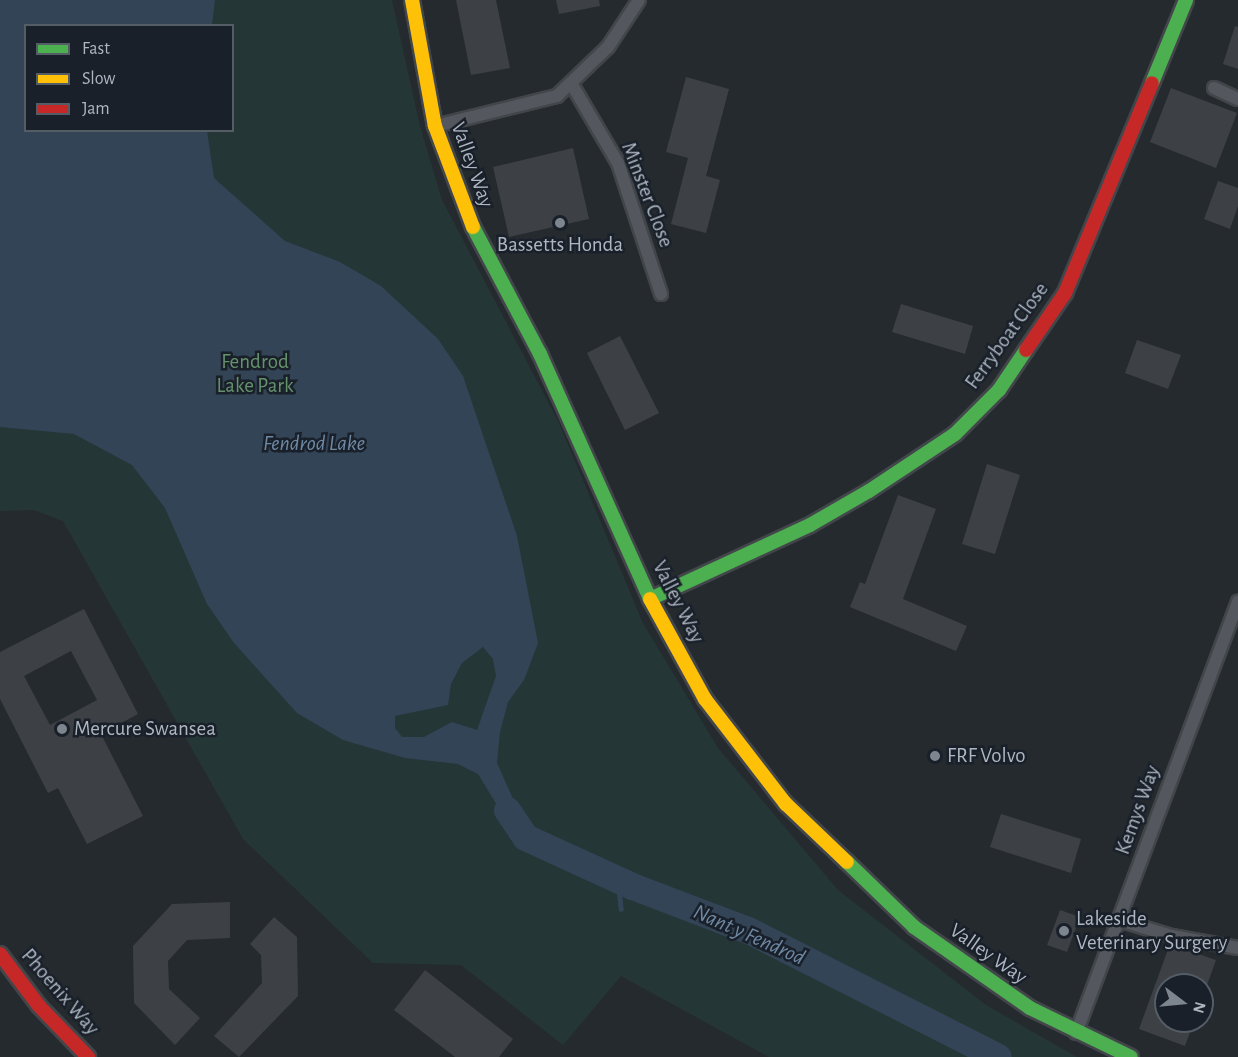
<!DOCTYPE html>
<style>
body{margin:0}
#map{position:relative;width:1238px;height:1057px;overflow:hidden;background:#252a2f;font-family:"Alegreya Sans",sans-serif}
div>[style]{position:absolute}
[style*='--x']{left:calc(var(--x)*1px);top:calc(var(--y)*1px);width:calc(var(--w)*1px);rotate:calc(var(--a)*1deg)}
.green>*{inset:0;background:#253636}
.water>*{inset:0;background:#334457}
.stream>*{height:4.5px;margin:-2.25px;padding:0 2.25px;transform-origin:2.25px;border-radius:2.25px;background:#334457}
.river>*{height:27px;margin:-13.5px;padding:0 13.5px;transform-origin:13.5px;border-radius:13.5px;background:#334457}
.building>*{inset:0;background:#3d4146}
.roads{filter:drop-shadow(2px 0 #42464a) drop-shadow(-2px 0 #42464a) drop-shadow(0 2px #42464a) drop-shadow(0 -2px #42464a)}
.street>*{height:12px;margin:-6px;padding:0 6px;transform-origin:6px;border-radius:6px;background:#54585e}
.fast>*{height:14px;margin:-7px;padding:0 7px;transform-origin:7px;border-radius:7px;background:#4caf50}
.slow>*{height:14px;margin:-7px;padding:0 7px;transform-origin:7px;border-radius:7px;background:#ffc107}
.jam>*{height:14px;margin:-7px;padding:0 7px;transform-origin:7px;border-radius:7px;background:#c62828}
.dots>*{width:16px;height:16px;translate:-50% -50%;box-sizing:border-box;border:3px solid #192029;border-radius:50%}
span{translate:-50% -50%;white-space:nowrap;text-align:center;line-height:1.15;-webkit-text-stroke:5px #192029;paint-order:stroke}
.street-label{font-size:21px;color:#adb6c2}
.poi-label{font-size:21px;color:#adb6c2}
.left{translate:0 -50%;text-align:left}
.park-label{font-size:21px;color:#66916d}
.water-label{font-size:22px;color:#6f89a5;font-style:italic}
.legend{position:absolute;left:24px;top:24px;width:210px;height:108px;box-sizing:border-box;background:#192029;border:2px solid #545c66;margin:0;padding:8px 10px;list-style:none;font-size:18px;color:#adb6c2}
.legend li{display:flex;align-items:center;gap:12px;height:30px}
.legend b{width:30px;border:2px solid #545c66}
.north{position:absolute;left:1154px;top:973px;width:60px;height:60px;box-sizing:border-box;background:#192029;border:2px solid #545c66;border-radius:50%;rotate:106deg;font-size:16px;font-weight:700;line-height:24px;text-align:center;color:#adb6c2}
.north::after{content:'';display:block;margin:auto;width:21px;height:27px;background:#7d858f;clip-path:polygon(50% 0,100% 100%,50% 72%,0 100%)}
</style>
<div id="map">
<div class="green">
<i style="clip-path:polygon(evenodd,0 0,392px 0,420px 126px,442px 200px,559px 423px,643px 623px,718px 748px,838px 890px,986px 1005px,1077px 1057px,769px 1057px,621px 976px,563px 1045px,461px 965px,373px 963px,243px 839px,63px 521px,34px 510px,0 511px,0 0,26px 26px,232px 26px,232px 130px,26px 130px,26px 26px)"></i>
</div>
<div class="water">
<i style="clip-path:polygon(evenodd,0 0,215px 0,212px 25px,26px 26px,26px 130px,207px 131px,214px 178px,285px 241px,340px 262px,381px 286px,438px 339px,463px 376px,517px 536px,538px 643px,524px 680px,508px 702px,500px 732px,497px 763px,514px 801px,507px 810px,500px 810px,478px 774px,458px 764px,405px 758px,343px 740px,297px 713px,234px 643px,207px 604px,165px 508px,132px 465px,74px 434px,0 427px,0 0,483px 647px,493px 659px,496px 676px,477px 730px,452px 722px,424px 737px,402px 737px,395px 728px,395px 716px,448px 705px,451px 684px,462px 663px,483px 647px)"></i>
</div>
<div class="stream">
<i style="--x:618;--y:879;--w:30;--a:84"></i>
</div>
<div class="river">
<i style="--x:507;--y:810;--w:32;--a:56"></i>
<i style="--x:525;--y:837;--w:118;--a:24.6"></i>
<i style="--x:632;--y:886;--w:124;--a:20.8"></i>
<i style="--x:748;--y:930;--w:280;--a:26.9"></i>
</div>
<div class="building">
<i style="clip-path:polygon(456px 0,496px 0,510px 68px,471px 75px)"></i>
<i style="clip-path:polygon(556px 0,599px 0,600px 6px,559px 14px)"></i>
<i style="clip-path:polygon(1235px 26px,1238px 27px,1238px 69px,1223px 64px)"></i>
<i style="clip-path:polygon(686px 77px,729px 89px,706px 176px,720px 180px,706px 233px,671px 224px,688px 158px,666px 152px)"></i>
<i style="clip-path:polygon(1171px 88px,1237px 113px,1216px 168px,1150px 142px)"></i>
<i style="clip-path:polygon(573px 148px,589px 219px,509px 237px,493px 167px)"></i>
<i style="clip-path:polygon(1218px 181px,1238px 188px,1238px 206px,1230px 229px,1204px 219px)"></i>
<i style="clip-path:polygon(901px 304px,973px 326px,965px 354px,892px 332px)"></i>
<i style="clip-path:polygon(620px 336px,659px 413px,625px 430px,587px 353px)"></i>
<i style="clip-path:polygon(1137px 340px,1181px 355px,1168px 389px,1125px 373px)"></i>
<i style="clip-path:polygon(987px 464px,1020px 475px,995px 554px,962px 544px)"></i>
<i style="clip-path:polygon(898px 495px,936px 509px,903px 599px,967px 626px,956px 651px,850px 607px,860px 582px,865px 584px)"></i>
<i style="clip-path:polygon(evenodd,84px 609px,138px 714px,101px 734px,143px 816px,87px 844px,58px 788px,48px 793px,0 699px,0 652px,84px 609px,71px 651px,97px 700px,50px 725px,24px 676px,71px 651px)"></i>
<i style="clip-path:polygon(1001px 814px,1081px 839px,1071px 873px,990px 847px)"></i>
<i style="clip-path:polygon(230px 902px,230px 938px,187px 940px,168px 961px,169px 989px,200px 1018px,175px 1045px,134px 1003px,133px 946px,172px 904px)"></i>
<i style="clip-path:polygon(1060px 910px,1080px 917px,1067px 952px,1047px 945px)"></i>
<i style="clip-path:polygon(274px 917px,297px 937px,298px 996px,239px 1057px,214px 1036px,262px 983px,261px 955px,250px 944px)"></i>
<i style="clip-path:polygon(1170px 944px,1216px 960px,1207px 985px,1166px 985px,1166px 1021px,1194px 1021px,1185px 1046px,1139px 1029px)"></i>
<i style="clip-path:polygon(425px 970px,513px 1039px,499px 1057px,455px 1057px,394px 1010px)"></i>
</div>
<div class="roads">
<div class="street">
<i style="--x:571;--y:83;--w:93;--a:59.6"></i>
<i style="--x:618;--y:163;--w:138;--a:71.8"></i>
<i style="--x:1214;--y:88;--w:26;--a:25"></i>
<i style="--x:435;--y:126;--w:126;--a:-13.8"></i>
<i style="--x:557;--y:96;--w:71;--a:-43.9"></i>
<i style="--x:608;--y:47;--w:56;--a:-56.6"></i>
<i style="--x:1119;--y:920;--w:55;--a:16.8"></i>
<i style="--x:1172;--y:936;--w:67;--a:10.3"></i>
<i style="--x:1076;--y:1033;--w:461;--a:-69.4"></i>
</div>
<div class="fast">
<i style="--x:1152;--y:83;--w:90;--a:-67.7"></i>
<i style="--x:473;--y:227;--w:144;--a:62.2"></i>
<i style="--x:540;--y:354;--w:269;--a:65.8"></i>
<i style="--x:650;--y:599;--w:176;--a:-24.8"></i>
<i style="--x:810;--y:525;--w:68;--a:-30"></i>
<i style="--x:869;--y:491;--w:103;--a:-33.5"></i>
<i style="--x:955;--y:434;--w:62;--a:-45"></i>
<i style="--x:999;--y:390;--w:48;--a:-56"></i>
<i style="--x:847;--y:862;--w:93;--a:44.1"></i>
<i style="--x:914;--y:927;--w:141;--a:34.9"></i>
<i style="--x:1030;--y:1008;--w:112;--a:25.9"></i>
</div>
<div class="slow">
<i style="--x:412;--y:0;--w:128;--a:79.7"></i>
<i style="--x:435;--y:126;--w:108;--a:69.4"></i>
<i style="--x:650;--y:599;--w:114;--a:61.2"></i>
<i style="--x:705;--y:699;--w:133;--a:52.4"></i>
<i style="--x:786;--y:804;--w:84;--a:43.6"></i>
</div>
<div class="jam">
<i style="--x:1026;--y:350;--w:69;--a:-55.6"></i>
<i style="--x:1065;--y:293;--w:227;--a:-67.5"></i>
<i style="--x:0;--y:954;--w:65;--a:53.1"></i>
<i style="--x:39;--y:1006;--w:71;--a:46.1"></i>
</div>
</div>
<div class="dots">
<i style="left:560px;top:223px;background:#7d858f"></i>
<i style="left:62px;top:729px;background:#7d858f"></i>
<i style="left:935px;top:756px;background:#7d858f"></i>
<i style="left:1064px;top:931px;background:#7d858f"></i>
</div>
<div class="street-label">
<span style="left:472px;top:165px;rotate:70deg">Valley Way</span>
<span style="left:647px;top:195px;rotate:69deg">Minster Close</span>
<span style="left:1007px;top:336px;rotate:-54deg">Ferryboat Close</span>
<span style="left:678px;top:602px;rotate:63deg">Valley Way</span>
<span style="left:1138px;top:810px;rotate:-70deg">Kemys Way</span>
<span style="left:988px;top:954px;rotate:35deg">Valley Way</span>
<span style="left:60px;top:992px;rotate:49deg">Phoenix Way</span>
</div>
<div class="poi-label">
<span style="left:560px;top:245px">Bassetts Honda</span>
<span class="left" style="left:74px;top:729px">Mercure Swansea</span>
<span class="left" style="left:947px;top:756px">FRF Volvo</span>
<span class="left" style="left:1076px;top:931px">Lakeside<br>Veterinary Surgery</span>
</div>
<div class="park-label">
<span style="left:255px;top:374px">Fendrod<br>Lake Park</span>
</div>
<div class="water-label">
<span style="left:314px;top:444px">Fendrod Lake</span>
<span style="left:749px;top:935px;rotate:24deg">Nant y Fendrod</span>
</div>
<ul class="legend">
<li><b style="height:8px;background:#4caf50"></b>Fast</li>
<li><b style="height:8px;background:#ffc107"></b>Slow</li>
<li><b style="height:8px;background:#c62828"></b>Jam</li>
</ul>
<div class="north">N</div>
</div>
